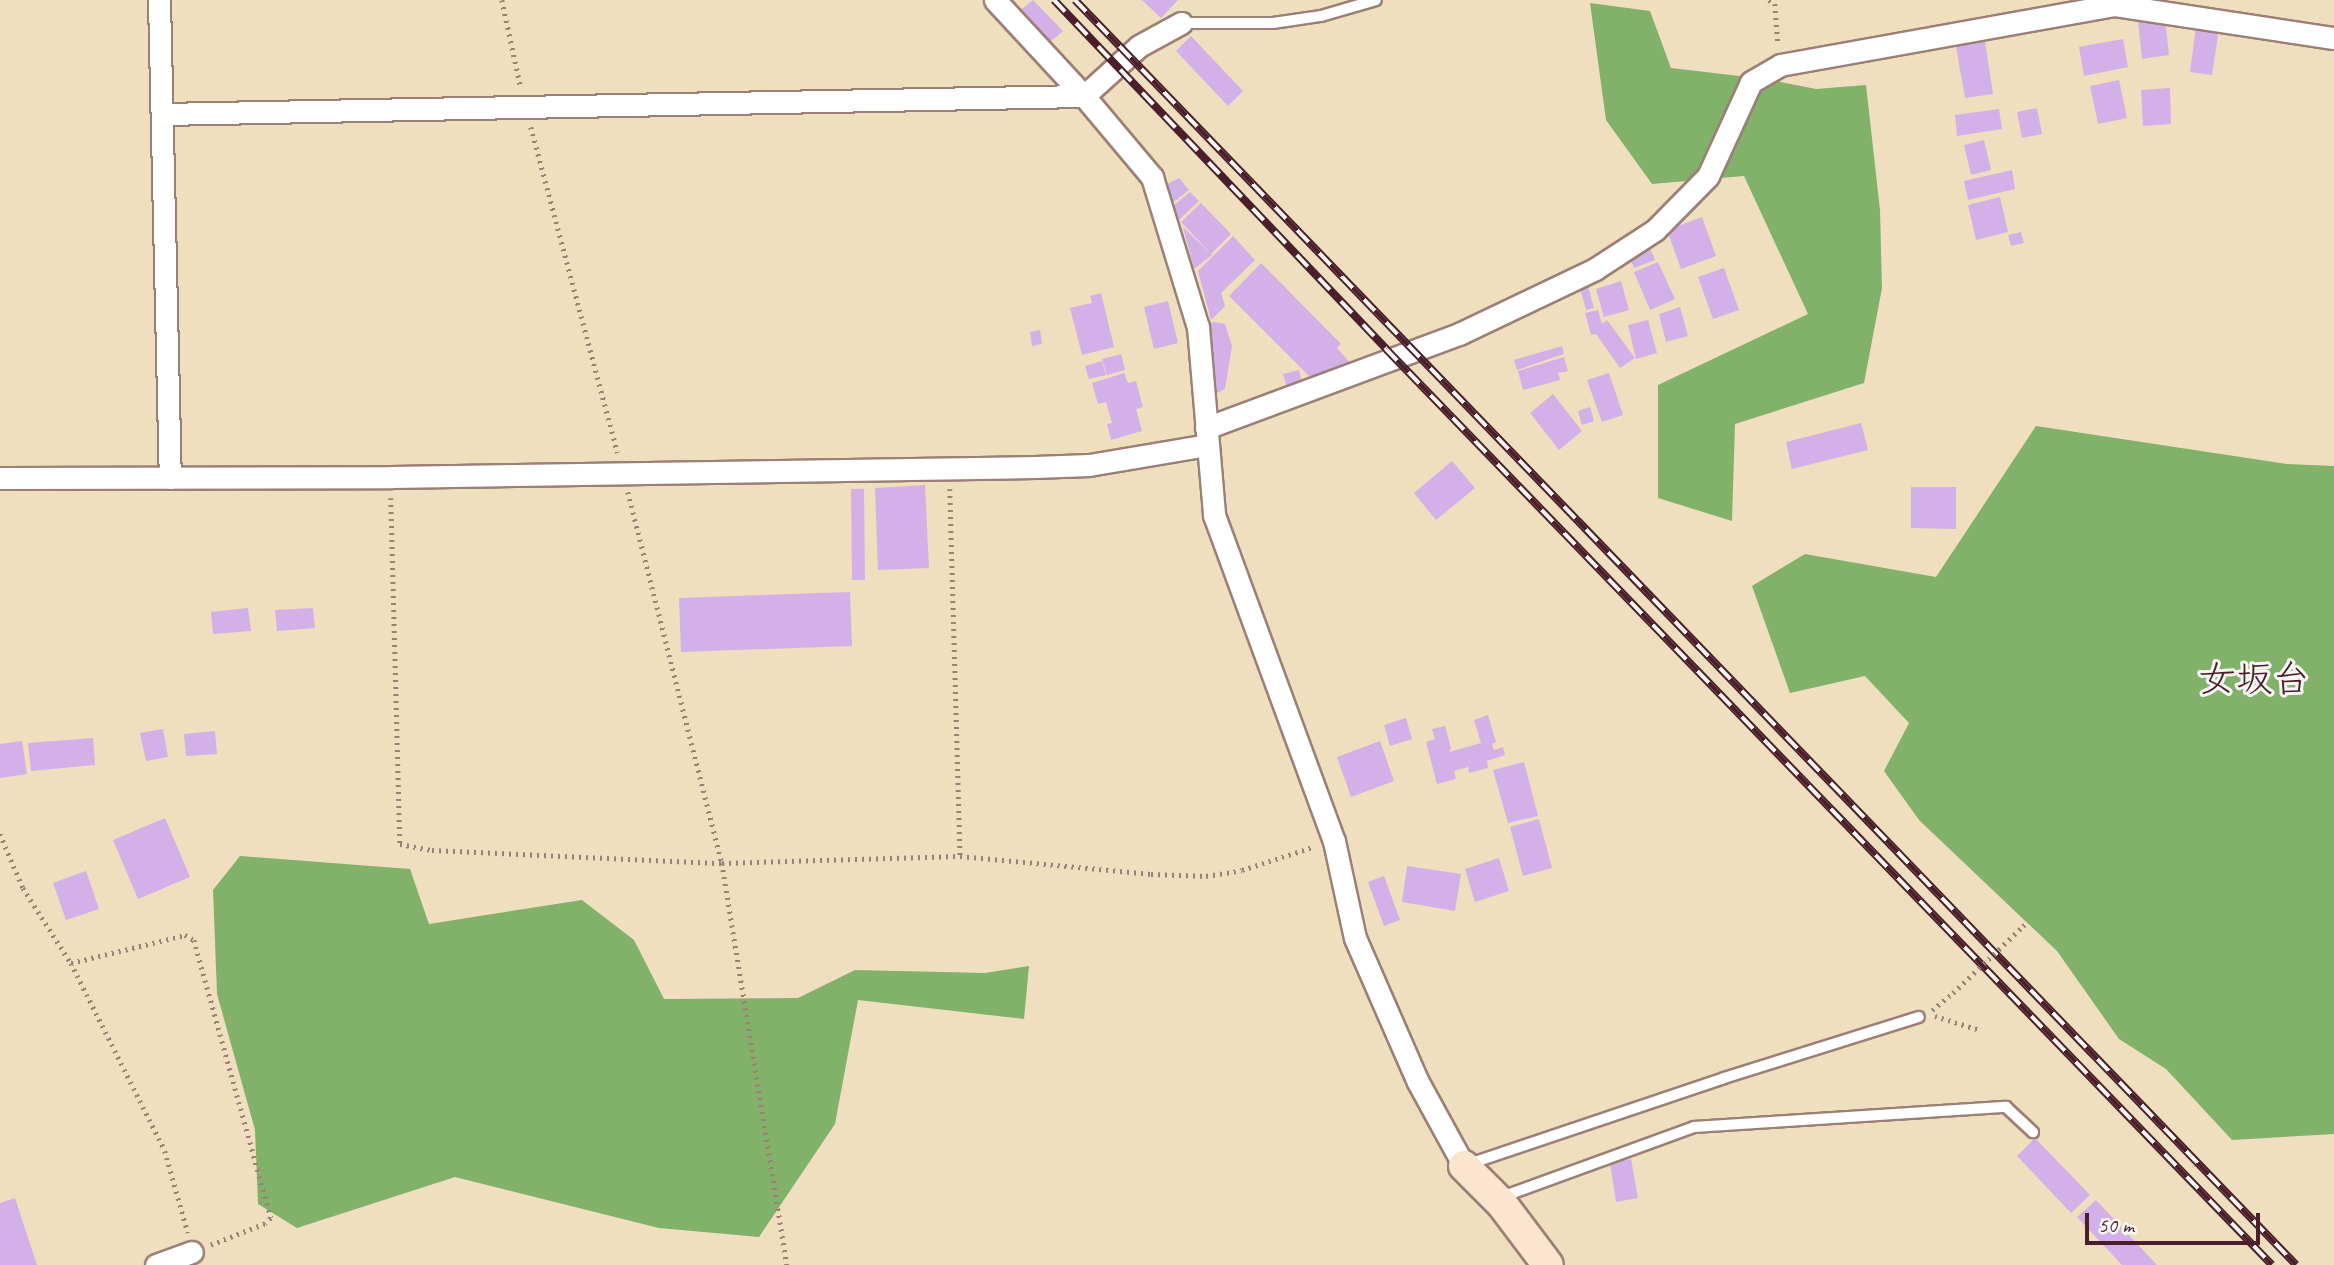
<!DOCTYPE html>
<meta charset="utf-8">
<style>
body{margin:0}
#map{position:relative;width:2334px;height:1265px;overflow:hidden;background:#efdfbf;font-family:Caveat,"Klee One",sans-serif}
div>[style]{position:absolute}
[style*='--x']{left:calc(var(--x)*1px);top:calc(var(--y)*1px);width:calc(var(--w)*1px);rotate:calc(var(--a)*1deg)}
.forest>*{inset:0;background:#82b16a}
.building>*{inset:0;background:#d3b0e7}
.path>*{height:4.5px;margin-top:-2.25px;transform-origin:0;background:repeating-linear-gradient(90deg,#9c7f75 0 2px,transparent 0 7px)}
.roads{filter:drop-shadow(2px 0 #9c7f75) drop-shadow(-2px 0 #9c7f75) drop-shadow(0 2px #9c7f75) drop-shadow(0 -2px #9c7f75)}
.lane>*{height:10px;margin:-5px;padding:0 5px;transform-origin:5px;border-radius:5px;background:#fff}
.street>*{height:21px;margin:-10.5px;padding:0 10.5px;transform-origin:10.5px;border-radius:10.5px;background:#fff}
.secondary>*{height:30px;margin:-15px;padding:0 15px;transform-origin:15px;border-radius:15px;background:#fbe5cf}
.rail>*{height:8px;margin-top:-4px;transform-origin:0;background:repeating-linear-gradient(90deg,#f6f6f2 0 16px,#4a1f2b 0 32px);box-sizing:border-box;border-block:2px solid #4a1f2b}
.path-bridge>*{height:4.5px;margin-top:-2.25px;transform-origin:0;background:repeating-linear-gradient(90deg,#9c7f75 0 2px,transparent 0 7px)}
span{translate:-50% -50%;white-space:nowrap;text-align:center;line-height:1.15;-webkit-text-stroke:6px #f6f6f2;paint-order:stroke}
.neighbourhood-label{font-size:37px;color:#4a1f2b}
.scale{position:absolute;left:2085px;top:1213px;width:175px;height:32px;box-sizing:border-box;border:4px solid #4a1f2b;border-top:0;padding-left:9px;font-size:21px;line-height:24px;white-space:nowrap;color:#4a1f2b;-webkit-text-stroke:5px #f6f6f2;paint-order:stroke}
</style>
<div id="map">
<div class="forest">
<i style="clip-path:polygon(1590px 3px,1650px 11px,1671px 68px,1765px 79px,1816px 89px,1866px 85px,1880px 210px,1882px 288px,1864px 383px,1735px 424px,1732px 521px,1658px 498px,1658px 385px,1808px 314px,1744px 176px,1652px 184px,1606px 120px)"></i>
<i style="clip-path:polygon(2036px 426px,2287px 464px,2334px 466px,2334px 1134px,2232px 1140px,2166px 1069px,2119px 1039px,2057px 951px,1919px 820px,1884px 771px,1909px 723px,1865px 676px,1790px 693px,1752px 586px,1805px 554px,1936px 577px)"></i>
<i style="clip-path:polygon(240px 856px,410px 869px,429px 924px,582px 900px,634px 940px,664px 999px,798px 998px,855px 970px,985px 973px,1029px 966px,1024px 1019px,858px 1000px,835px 1124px,759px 1237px,659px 1228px,455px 1177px,297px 1228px,258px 1204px,255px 1130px,217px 994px,213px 890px)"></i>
</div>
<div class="building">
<i style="clip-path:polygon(1033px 0,1063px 31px,1050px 42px,1022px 9px)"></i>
<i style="clip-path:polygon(1142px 0,1178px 0,1161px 18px)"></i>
<i style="clip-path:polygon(2165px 18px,2169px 55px,2142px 59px,2138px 21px)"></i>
<i style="clip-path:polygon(2196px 26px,2219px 29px,2212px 75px,2190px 72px)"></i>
<i style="clip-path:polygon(1191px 36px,1243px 91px,1228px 106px,1176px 51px)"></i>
<i style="clip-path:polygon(1984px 36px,1993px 94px,1965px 98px,1955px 41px)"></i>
<i style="clip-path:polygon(2123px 39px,2128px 67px,2084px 76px,2079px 47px)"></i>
<i style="clip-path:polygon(2119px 80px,2127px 118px,2098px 124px,2090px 86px)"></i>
<i style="clip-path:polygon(2170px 88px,2171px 124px,2143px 126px,2141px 90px)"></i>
<i style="clip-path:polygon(2037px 108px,2042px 134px,2022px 138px,2017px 112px)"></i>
<i style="clip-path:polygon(1999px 109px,2002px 129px,1957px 136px,1955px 115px)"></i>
<i style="clip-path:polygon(1984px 140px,1991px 170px,1971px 175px,1964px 145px)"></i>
<i style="clip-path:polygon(2012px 170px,2015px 189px,1968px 200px,1964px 181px)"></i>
<i style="clip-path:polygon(1179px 178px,1189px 190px,1171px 204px,1165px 185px)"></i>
<i style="clip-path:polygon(1190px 192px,1199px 201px,1178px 221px,1172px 207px)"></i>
<i style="clip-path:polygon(2000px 197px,2008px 232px,1976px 240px,1968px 205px)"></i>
<i style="clip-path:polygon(1201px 203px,1231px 234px,1211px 254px,1181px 222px)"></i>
<i style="clip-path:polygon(1702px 217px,1716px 256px,1681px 269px,1667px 230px)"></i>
<i style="clip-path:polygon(1183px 227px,1212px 255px,1194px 269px)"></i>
<i style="clip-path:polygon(2021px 232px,2024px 243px,2011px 246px,2008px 235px)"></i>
<i style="clip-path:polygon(1233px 236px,1255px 260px,1221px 293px,1225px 306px,1211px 320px,1198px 271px)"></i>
<i style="clip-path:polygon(1651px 250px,1655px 260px,1634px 268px,1630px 258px)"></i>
<i style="clip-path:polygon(1658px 262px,1675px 299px,1650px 310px,1634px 272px)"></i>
<i style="clip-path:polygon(1261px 263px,1341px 344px,1337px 348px,1353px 366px,1311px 378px,1229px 296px)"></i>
<i style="clip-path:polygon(1724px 268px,1739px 310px,1713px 319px,1698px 277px)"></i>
<i style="clip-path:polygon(1621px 281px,1629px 310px,1604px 317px,1596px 289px)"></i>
<i style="clip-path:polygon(1588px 286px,1594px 308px,1586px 310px,1580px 288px)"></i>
<i style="clip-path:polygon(1101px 293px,1114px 347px,1082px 355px,1070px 308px,1092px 303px,1090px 296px)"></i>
<i style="clip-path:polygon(1168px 301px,1178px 343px,1154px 349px,1144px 307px)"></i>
<i style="clip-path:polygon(1680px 307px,1688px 336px,1666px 342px,1659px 314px)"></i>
<i style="clip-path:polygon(1598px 310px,1602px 324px,1607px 320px,1635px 358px,1620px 368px,1596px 334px,1591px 335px,1585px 313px)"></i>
<i style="clip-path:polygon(1648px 320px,1657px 353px,1636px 359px,1628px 325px)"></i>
<i style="clip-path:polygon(1214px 322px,1225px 324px,1232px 346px,1225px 389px,1217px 393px,1209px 324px)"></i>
<i style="clip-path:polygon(1040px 330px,1042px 344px,1032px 346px,1030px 332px)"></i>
<i style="clip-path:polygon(1562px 346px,1564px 354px,1517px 370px,1514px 360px)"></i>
<i style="clip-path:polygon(1121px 354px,1125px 370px,1107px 375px,1102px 359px)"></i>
<i style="clip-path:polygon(1564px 357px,1568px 371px,1558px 373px,1560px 380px,1523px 390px,1518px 371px)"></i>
<i style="clip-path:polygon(1102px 361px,1106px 375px,1089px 379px,1085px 366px)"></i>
<i style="clip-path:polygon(1299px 370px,1302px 384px,1287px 388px,1283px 374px)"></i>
<i style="clip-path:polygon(1124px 373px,1128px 383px,1136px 381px,1143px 407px,1136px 409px,1142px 431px,1111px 440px,1107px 424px,1112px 423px,1106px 402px,1098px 404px,1092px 383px)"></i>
<i style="clip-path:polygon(1609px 373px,1623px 415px,1602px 422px,1587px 380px)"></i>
<i style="clip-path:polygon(1553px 394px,1582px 431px,1559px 450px,1530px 413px)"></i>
<i style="clip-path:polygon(1590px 407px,1594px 421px,1582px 425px,1578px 411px)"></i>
<i style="clip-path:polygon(1861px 423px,1868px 450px,1792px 469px,1786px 442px)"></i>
<i style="clip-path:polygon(1452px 461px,1475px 488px,1436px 520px,1414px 493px)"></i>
<i style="clip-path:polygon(925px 485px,929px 568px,878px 570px,875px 488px)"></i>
<i style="clip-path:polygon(1911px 487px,1956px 487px,1956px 529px,1911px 528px)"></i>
<i style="clip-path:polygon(851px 489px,864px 489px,865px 580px,852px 580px)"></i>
<i style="clip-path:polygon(850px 592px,852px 646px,681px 652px,679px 598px)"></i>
<i style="clip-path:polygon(248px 608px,251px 631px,213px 634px,211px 612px)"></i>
<i style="clip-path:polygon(313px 608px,315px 628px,277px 631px,275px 610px)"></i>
<i style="clip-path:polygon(1488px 715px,1496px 742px,1492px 744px,1494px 750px,1503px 747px,1505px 755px,1487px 761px,1488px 768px,1469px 773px,1468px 767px,1454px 771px,1456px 779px,1437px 784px,1426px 742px,1435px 739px,1432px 729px,1445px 726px,1451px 748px,1449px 752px,1481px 743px,1474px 720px)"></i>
<i style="clip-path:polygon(1406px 718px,1412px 739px,1390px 746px,1384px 725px)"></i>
<i style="clip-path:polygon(163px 729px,168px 757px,146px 761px,140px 733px)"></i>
<i style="clip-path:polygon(215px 731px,217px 754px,186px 756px,184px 734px)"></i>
<i style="clip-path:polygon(93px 738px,95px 765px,31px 771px,28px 743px)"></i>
<i style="clip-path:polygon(22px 741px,27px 774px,0 778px,0 744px)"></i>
<i style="clip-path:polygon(1380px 741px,1394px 781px,1351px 797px,1337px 757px)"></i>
<i style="clip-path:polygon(1524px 762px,1538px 816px,1508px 823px,1493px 770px)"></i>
<i style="clip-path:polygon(165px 818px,190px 877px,138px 899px,113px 840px)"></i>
<i style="clip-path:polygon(1539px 819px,1552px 868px,1523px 876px,1510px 827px)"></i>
<i style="clip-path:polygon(1499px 858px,1509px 891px,1475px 902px,1465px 869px)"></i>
<i style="clip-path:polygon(1407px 866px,1461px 874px,1455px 911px,1402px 902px)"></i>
<i style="clip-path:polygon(86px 871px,99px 909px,66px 920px,53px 883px)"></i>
<i style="clip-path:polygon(1384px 876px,1400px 920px,1384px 926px,1368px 882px)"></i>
<i style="clip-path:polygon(2035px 1138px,2090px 1195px,2071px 1213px,2017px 1156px)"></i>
<i style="clip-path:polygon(1631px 1159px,1638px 1198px,1616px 1202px,1610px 1163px)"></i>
<i style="clip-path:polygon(15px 1198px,37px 1265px,0 1265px,0 1203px)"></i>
<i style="clip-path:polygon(2096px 1200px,2157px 1265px,2122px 1265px,2077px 1217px)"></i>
</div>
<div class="path">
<i style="--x:502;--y:0;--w:90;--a:77.8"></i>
<i style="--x:1769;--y:0;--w:7;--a:34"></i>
<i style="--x:1775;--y:4;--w:41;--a:85.8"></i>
<i style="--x:531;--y:127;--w:337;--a:75.1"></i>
<i style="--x:950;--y:489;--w:367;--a:88.4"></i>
<i style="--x:628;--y:492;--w:383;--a:75.8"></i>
<i style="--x:722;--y:863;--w:407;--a:80.8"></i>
<i style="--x:391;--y:498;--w:346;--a:88.5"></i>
<i style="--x:400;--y:844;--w:33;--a:11"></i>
<i style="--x:432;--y:850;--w:290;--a:2.6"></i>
<i style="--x:722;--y:863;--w:238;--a:-1.7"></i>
<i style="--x:960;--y:856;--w:192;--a:5.4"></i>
<i style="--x:1151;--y:874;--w:55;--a:2.1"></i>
<i style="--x:1206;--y:876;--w:36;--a:-9"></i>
<i style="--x:1242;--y:870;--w:75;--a:-17.9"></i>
<i style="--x:0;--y:834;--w:59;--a:66.9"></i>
<i style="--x:23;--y:888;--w:89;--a:57.4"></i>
<i style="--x:71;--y:963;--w:210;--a:63.4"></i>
<i style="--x:165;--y:1151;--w:85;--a:74.3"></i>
<i style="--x:2023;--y:926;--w:7;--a:-45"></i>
<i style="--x:71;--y:963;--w:117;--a:-13.8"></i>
<i style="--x:185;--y:935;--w:10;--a:29"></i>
<i style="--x:194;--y:940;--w:288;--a:74.5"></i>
<i style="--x:271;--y:1218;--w:8;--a:135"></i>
<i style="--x:265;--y:1224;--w:58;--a:158.7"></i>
<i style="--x:1932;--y:1010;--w:27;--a:-39"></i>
<i style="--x:1935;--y:1016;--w:47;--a:17.3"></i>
</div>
<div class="roads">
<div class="lane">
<i style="--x:1181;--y:23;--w:92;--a:0"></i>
<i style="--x:1273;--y:23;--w:49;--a:-8.3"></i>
<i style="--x:1321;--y:16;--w:57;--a:-16.2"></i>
<i style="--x:1466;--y:1165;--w:272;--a:-18.6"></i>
<i style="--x:1724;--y:1078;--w:204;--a:-17.4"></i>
<i style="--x:1499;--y:1198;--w:208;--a:-20"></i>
<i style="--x:1694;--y:1127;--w:313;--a:-3.7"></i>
<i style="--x:2006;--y:1107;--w:37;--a:43"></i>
</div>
<div class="street">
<i style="--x:159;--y:0;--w:478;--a:88.7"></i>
<i style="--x:995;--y:0;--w:131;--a:47.2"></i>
<i style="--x:1084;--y:96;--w:106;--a:50"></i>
<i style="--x:1152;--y:177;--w:157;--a:73"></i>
<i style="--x:1198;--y:327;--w:189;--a:85.1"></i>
<i style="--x:1214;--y:515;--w:347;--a:69.8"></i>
<i style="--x:1334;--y:841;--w:99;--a:77.8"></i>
<i style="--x:1355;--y:938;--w:157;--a:66.4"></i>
<i style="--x:1418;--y:1082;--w:96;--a:61.3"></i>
<i style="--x:162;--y:114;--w:922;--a:-1.12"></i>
<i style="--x:1084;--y:96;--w:74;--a:-42.3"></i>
<i style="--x:1139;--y:46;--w:48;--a:-28.7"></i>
<i style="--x:1206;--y:428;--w:270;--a:-20.4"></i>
<i style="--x:1459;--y:334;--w:151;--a:-25.5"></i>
<i style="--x:1595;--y:269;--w:72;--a:-33"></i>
<i style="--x:1655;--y:230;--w:76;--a:-45.5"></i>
<i style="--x:1708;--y:176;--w:103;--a:-65.4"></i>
<i style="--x:1751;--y:82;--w:34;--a:-30"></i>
<i style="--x:1780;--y:65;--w:340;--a:-10.2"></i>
<i style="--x:2115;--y:5;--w:221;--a:8.6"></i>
<i style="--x:0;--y:478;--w:391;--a:-0.1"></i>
<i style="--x:391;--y:477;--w:644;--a:-0.89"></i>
<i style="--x:1035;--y:467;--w:54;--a:-2.1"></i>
<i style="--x:1089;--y:465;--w:120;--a:-9.6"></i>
<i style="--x:156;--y:1265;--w:38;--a:-20"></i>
</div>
<div class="secondary">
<i style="--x:1464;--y:1166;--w:54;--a:45"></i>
<i style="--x:1502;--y:1204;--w:76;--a:53"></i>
</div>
</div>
<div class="rail">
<i style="--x:1054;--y:0;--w:482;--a:46.4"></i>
<i style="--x:1386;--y:349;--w:1274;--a:45.95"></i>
<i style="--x:1075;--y:0;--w:1758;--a:46.01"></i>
</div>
<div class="path-bridge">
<i style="--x:1953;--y:993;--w:97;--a:-43.7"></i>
</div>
<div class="neighbourhood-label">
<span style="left:2254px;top:679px">女坂台</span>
</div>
<div class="scale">50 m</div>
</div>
